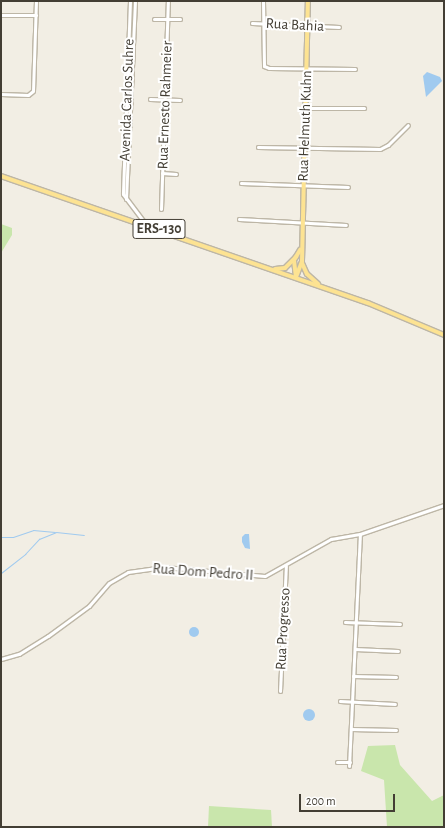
<!DOCTYPE html>
<style>
body{margin:0}
#map{position:relative;width:445px;height:828px;overflow:hidden;background:#f2eee4;font-family:"Alegreya Sans",sans-serif}
div>[style]{position:absolute}
[style*='--x']{left:calc(var(--x)*1px);top:calc(var(--y)*1px);width:calc(var(--w)*1px);rotate:calc(var(--a)*1deg)}
.green>*{inset:0;background:#c9e6ac}
.water>*{inset:0;background:#a0caef}
.round{border-radius:50%}
.stream>*{height:1px;margin:-0.5px;padding:0 0.5px;transform-origin:0.5px;border-radius:0.5px;background:#a0caef}
.roads{filter:drop-shadow(1px 0 #bdb6a6) drop-shadow(-1px 0 #bdb6a6) drop-shadow(0 1px #bdb6a6) drop-shadow(0 -1px #bdb6a6)}
.minor>*{height:3px;margin:-1.5px;padding:0 1.5px;transform-origin:1.5px;border-radius:1.5px;background:#fff}
.major>*{height:4px;margin:-2px;padding:0 2px;transform-origin:2px;border-radius:2px;background:#fde392}
span{translate:-50% -50%;white-space:nowrap;text-align:center;line-height:1.15;-webkit-text-stroke:4px #fff;paint-order:stroke}
.shield-label span{padding:1px 3px;background:#fff;border:1px solid;border-radius:3px;-webkit-text-stroke-width:0}
.shield-label{font-size:14px;color:#433e34;font-weight:700}
.street-label{font-size:15px;color:#433e34}
.frame{position:absolute;inset:0;border:2px solid #433e34;pointer-events:none}
.scale{position:absolute;left:299px;top:794px;width:96px;height:18px;box-sizing:border-box;border:2px solid #433e34;border-top:0;padding-left:5px;font-size:12px;line-height:14px;white-space:nowrap;color:#433e34;-webkit-text-stroke:3px #fff;paint-order:stroke}
</style>
<div id="map">
<div class="green">
<i style="clip-path:polygon(1px 224px,12px 228px,12px 235px,1px 253px)"></i>
<i style="clip-path:polygon(395px 745px,400px 765px,432px 801px,444px 795px,444px 827px,387px 827px,384px 780px,361px 771px,368px 746px)"></i>
<i style="clip-path:polygon(209px 806px,271px 810px,272px 827px,208px 827px)"></i>
</div>
<div class="water">
<i style="clip-path:polygon(427px 72px,440px 77px,442px 81px,426px 97px,423px 76px)"></i>
<i style="clip-path:polygon(245px 534px,249px 534px,250px 549px,245px 548px,242px 542px,242px 537px)"></i>
<i class="round" style="left:189px;top:627px;width:10px;height:10px"></i>
<i class="round" style="left:303px;top:709px;width:12px;height:12px"></i>
</div>
<div class="stream">
<i style="--x:1;--y:537;--w:12;--a:0"></i>
<i style="--x:13;--y:537;--w:21;--a:-19"></i>
<i style="--x:33;--y:530;--w:22;--a:5"></i>
<i style="--x:1;--y:573;--w:31;--a:-38"></i>
<i style="--x:25;--y:554;--w:21;--a:-47"></i>
<i style="--x:39;--y:539;--w:18;--a:-22"></i>
<i style="--x:56;--y:532;--w:28;--a:6"></i>
</div>
<div class="roads">
<div class="minor">
<i style="--x:130;--y:1;--w:193;--a:92.1"></i>
<i style="--x:123;--y:194;--w:39;--a:53"></i>
<i style="--x:263;--y:1;--w:65;--a:89.1"></i>
<i style="--x:264;--y:66;--w:5;--a:22"></i>
<i style="--x:269;--y:68;--w:86;--a:0.7"></i>
<i style="--x:1;--y:15;--w:35;--a:0"></i>
<i style="--x:154;--y:19;--w:26;--a:0"></i>
<i style="--x:252;--y:23;--w:87;--a:2.6"></i>
<i style="--x:1;--y:94;--w:27;--a:2"></i>
<i style="--x:28;--y:95;--w:6;--a:-39"></i>
<i style="--x:33;--y:91;--w:90;--a:-88.1"></i>
<i style="--x:150;--y:99;--w:30;--a:2"></i>
<i style="--x:305;--y:108;--w:59;--a:0"></i>
<i style="--x:258;--y:147;--w:122;--a:0.9"></i>
<i style="--x:380;--y:149;--w:9;--a:-27"></i>
<i style="--x:388;--y:145;--w:28;--a:-45"></i>
<i style="--x:162;--y:173;--w:14;--a:4"></i>
<i style="--x:241;--y:183;--w:107;--a:2.1"></i>
<i style="--x:126;--y:199;--w:198;--a:-87.4"></i>
<i style="--x:161;--y:209;--w:208;--a:-88.1"></i>
<i style="--x:239;--y:219;--w:107;--a:3.2"></i>
<i style="--x:345;--y:622;--w:55;--a:2.1"></i>
<i style="--x:355;--y:649;--w:43;--a:2.7"></i>
<i style="--x:1;--y:659;--w:19;--a:-16"></i>
<i style="--x:19;--y:654;--w:34;--a:-32"></i>
<i style="--x:48;--y:636;--w:51;--a:-36.2"></i>
<i style="--x:89;--y:606;--w:30;--a:-49"></i>
<i style="--x:109;--y:583;--w:22;--a:-30"></i>
<i style="--x:128;--y:572;--w:36;--a:-8"></i>
<i style="--x:164;--y:567;--w:101;--a:5.1"></i>
<i style="--x:265;--y:576;--w:76;--a:-29.3"></i>
<i style="--x:331;--y:539;--w:29;--a:-10"></i>
<i style="--x:360;--y:534;--w:89;--a:-19"></i>
<i style="--x:353;--y:676;--w:43;--a:1.3"></i>
<i style="--x:280;--y:691;--w:125;--a:-87.3"></i>
<i style="--x:340;--y:701;--w:55;--a:3.1"></i>
<i style="--x:351;--y:729;--w:45;--a:1.3"></i>
<i style="--x:337;--y:762;--w:13;--a:0"></i>
<i style="--x:349;--y:766;--w:232;--a:-87.3"></i>
</div>
<div class="major">
<i style="--x:1;--y:176;--w:388;--a:19.1"></i>
<i style="--x:368;--y:303;--w:82;--a:22.8"></i>
<i style="--x:302;--y:263;--w:12;--a:66"></i>
<i style="--x:307;--y:274;--w:15;--a:42"></i>
<i style="--x:275;--y:269;--w:10;--a:-6"></i>
<i style="--x:285;--y:268;--w:16;--a:-45"></i>
<i style="--x:296;--y:277;--w:17;--a:-69"></i>
<i style="--x:302;--y:261;--w:260;--a:-88.7"></i>
<i style="--x:296;--y:277;--w:17;--a:-97"></i>
<i style="--x:294;--y:260;--w:12;--a:-59"></i>
</div>
</div>
<div class="shield-label">
<span style="left:159px;top:229px">ERS-130</span>
</div>
<div class="street-label">
<span style="left:295px;top:25px;rotate:3deg">Rua Bahia</span>
<span style="left:127px;top:100px;rotate:-88deg">Avenida Carlos Suhre</span>
<span style="left:165px;top:105px;rotate:-88deg">Rua Ernesto Rahmeier</span>
<span style="left:305px;top:126px;rotate:-88deg">Rua Helmuth Kuhn</span>
<span style="left:203px;top:572px;rotate:4deg">Rua Dom Pedro II</span>
<span style="left:283px;top:629px;rotate:-87deg">Rua Progresso</span>
</div>
<div class="frame"></div>
<div class="scale">200 m</div>
</div>
